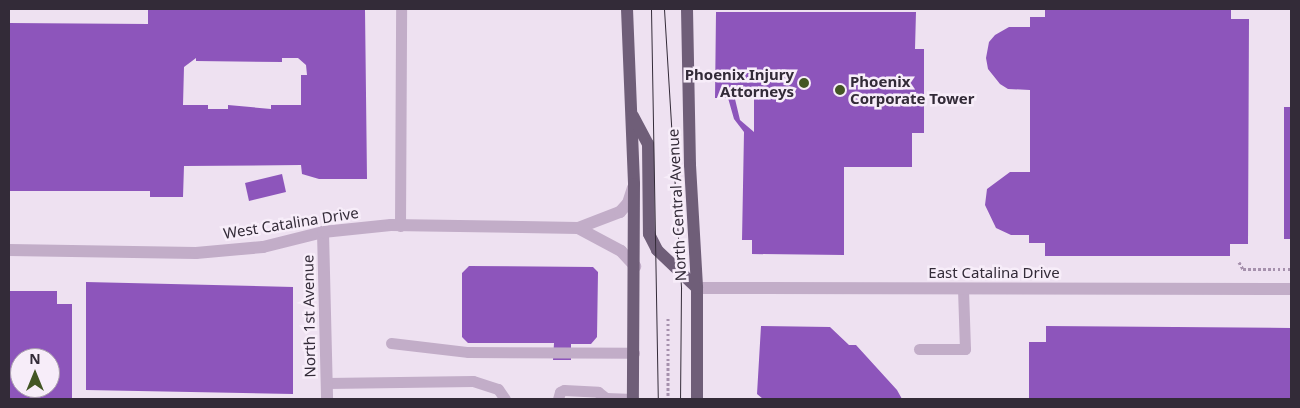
<!DOCTYPE html>
<style>
body{margin:0}
#map{position:relative;width:1300px;height:408px;overflow:hidden;background:#eee1f1;font-family:"Noto Sans",sans-serif}
div>[style]{position:absolute}
[style*='--x']{left:calc(var(--x)*1px);top:calc(var(--y)*1px);width:calc(var(--w)*1px);rotate:calc(var(--a)*1deg)}
.building>*{inset:0;background:#8d55bb}
.path>*{height:3px;margin-top:-1.5px;transform-origin:0;background:repeating-linear-gradient(90deg,#a691ad 0 2.5px,transparent 0 5px)}
.lane>*{height:11px;margin:-5.5px;padding:0 5.5px;transform-origin:5.5px;border-radius:5.5px;background:#c2adc8}
.street>*{height:12px;margin:-6px;padding:0 6px;transform-origin:6px;border-radius:6px;background:#c2adc8}
.primary>*{height:12px;margin:-6px;padding:0 6px;transform-origin:6px;border-radius:6px;background:#6f5e78}
.tram>*{height:1px;margin:-0.5px;padding:0 0.5px;transform-origin:0.5px;border-radius:0.5px;background:#332b38}
.dots>*{width:14px;height:14px;translate:-50% -50%;box-sizing:border-box;border:2px solid #f7edf9;border-radius:50%}
span{translate:-50% -50%;white-space:nowrap;text-align:center;line-height:1.15;-webkit-text-stroke:5px #f7edf9;paint-order:stroke}
.poi-label{font-size:15px;color:#332b38;font-weight:700}
.right{translate:-100% -50%;text-align:right}
.left{translate:0 -50%;text-align:left}
.street-label{font-size:15px;color:#332b38}
.frame{position:absolute;inset:0;border:10px solid #332b38;pointer-events:none}
.north{position:absolute;left:10px;top:348px;width:50px;height:50px;box-sizing:border-box;background:#f7edf9;border:1px solid #a99fac;border-radius:50%;rotate:0deg;font-size:14px;font-weight:700;line-height:20px;text-align:center;color:#332b38}
.north::after{content:'';display:block;margin:auto;width:18px;height:22px;background:#435624;clip-path:polygon(50% 0,100% 100%,50% 72%,0 100%)}
</style>
<div id="map">
<div class="building">
<i style="clip-path:polygon(evenodd,148px 9px,365px 9px,367px 179px,319px 179px,302px 174px,301px 165px,184px 166px,183px 197px,150px 197px,150px 191px,9px 191px,9px 23px,148px 24px,148px 9px,196px 58px,196px 61px,282px 62px,282px 58px,298px 58px,306px 65px,307px 75px,301px 75px,301px 105px,271px 105px,271px 109px,228px 105px,228px 109px,208px 109px,208px 105px,183px 105px,184px 67px,196px 58px)"></i>
<i style="clip-path:polygon(1045px 9px,1231px 9px,1231px 19px,1249px 19px,1248px 244px,1230px 244px,1230px 256px,1045px 256px,1045px 243px,1029px 243px,1029px 235px,1011px 235px,996px 228px,985px 205px,987px 189px,1010px 172px,1030px 172px,1030px 90px,1008px 89px,1000px 84px,988px 69px,986px 58px,989px 42px,995px 35px,1009px 27px,1030px 27px,1030px 17px,1045px 17px)"></i>
<i style="clip-path:polygon(evenodd,716px 12px,916px 12px,915px 49px,924px 49px,924px 133px,912px 133px,912px 167px,844px 167px,844px 255px,752px 254px,752px 240px,742px 240px,744px 132px,734px 119px,728px 98px,715px 98px,716px 12px,735px 99px,754px 99px,754px 132px,740px 120px,735px 99px)"></i>
<i style="clip-path:polygon(1284px 107px,1291px 107px,1291px 239px,1284px 239px)"></i>
<i style="clip-path:polygon(282px 174px,286px 192px,249px 201px,245px 183px)"></i>
<i style="clip-path:polygon(469px 266px,593px 267px,598px 272px,597px 337px,591px 344px,571px 344px,571px 360px,553px 360px,554px 343px,468px 343px,462px 337px,462px 273px)"></i>
<i style="clip-path:polygon(86px 282px,293px 287px,293px 394px,86px 390px)"></i>
<i style="clip-path:polygon(evenodd,9px 291px,57px 291px,57px 304px,72px 304px,72px 399px,9px 399px,9px 291px,20px 358px,50px 358px,50px 388px,20px 388px,20px 358px)"></i>
<i style="clip-path:polygon(761px 326px,830px 327px,849px 345px,856px 345px,897px 390px,902px 399px,763px 399px,757px 394px)"></i>
<i style="clip-path:polygon(1046px 326px,1291px 328px,1291px 399px,1029px 399px,1029px 342px,1046px 342px)"></i>
</div>
<div class="path">
<i style="--x:1239;--y:262;--w:8;--a:60"></i>
<i style="--x:1243;--y:269;--w:48;--a:0"></i>
<i style="--x:668;--y:318;--w:81;--a:90"></i>
</div>
<div class="lane">
<i style="--x:400;--y:226;--w:217;--a:-89.7"></i>
<i style="--x:391;--y:343;--w:78;--a:6.7"></i>
<i style="--x:468;--y:352;--w:166;--a:0.3"></i>
<i style="--x:919;--y:349;--w:46;--a:0"></i>
<i style="--x:965;--y:349;--w:60;--a:-91.9"></i>
<i style="--x:327;--y:383;--w:146;--a:-0.8"></i>
<i style="--x:473;--y:381;--w:26;--a:18"></i>
<i style="--x:498;--y:389;--w:12;--a:55"></i>
<i style="--x:558;--y:399;--w:7;--a:-74"></i>
<i style="--x:560;--y:392;--w:4;--a:-27"></i>
<i style="--x:564;--y:390;--w:34;--a:3"></i>
<i style="--x:598;--y:392;--w:10;--a:37"></i>
<i style="--x:606;--y:398;--w:27;--a:2"></i>
</div>
<div class="street">
<i style="--x:578;--y:228;--w:49;--a:28.1"></i>
<i style="--x:621;--y:251;--w:21;--a:47"></i>
<i style="--x:323;--y:232;--w:167;--a:88.6"></i>
<i style="--x:9;--y:250;--w:187;--a:0.9"></i>
<i style="--x:196;--y:253;--w:67;--a:-5.1"></i>
<i style="--x:263;--y:247;--w:62;--a:-14"></i>
<i style="--x:323;--y:232;--w:68;--a:-5.9"></i>
<i style="--x:391;--y:225;--w:187;--a:0.9"></i>
<i style="--x:578;--y:228;--w:45;--a:-20.9"></i>
<i style="--x:620;--y:212;--w:12;--a:-48"></i>
<i style="--x:628;--y:203;--w:16;--a:-72"></i>
<i style="--x:697;--y:288;--w:594;--a:0.1"></i>
</div>
<div class="primary">
<i style="--x:627;--y:9;--w:175;--a:87.7"></i>
<i style="--x:634;--y:184;--w:215;--a:90.3"></i>
<i style="--x:687;--y:9;--w:156;--a:88.9"></i>
<i style="--x:690;--y:165;--w:123;--a:86.7"></i>
<i style="--x:697;--y:288;--w:111;--a:90"></i>
<i style="--x:633;--y:116;--w:32;--a:62"></i>
<i style="--x:648;--y:144;--w:90;--a:89.4"></i>
<i style="--x:649;--y:234;--w:18;--a:63"></i>
<i style="--x:657;--y:250;--w:55;--a:43.5"></i>
</div>
<div class="tram">
<i style="--x:651;--y:9;--w:390;--a:89"></i>
<i style="--x:664;--y:9;--w:280;--a:86.5"></i>
<i style="--x:681;--y:288;--w:111;--a:90.5"></i>
</div>
<div class="dots">
<i style="left:804px;top:83px;background:#435624"></i>
<i style="left:840px;top:90px;background:#435624"></i>
</div>
<div class="poi-label">
<span class="right" style="left:794px;top:83px">Phoenix Injury<br>Attorneys</span>
<span class="left" style="left:850px;top:90px">Phoenix<br>Corporate Tower</span>
</div>
<div class="street-label">
<span style="left:677px;top:205px;rotate:-93deg">North Central Avenue</span>
<span style="left:291px;top:223px;rotate:-9deg">West Catalina Drive</span>
<span style="left:994px;top:273px">East Catalina Drive</span>
<span style="left:309px;top:316px;rotate:-91deg">North 1st Avenue</span>
</div>
<div class="frame"></div>
<div class="north">N</div>
</div>
